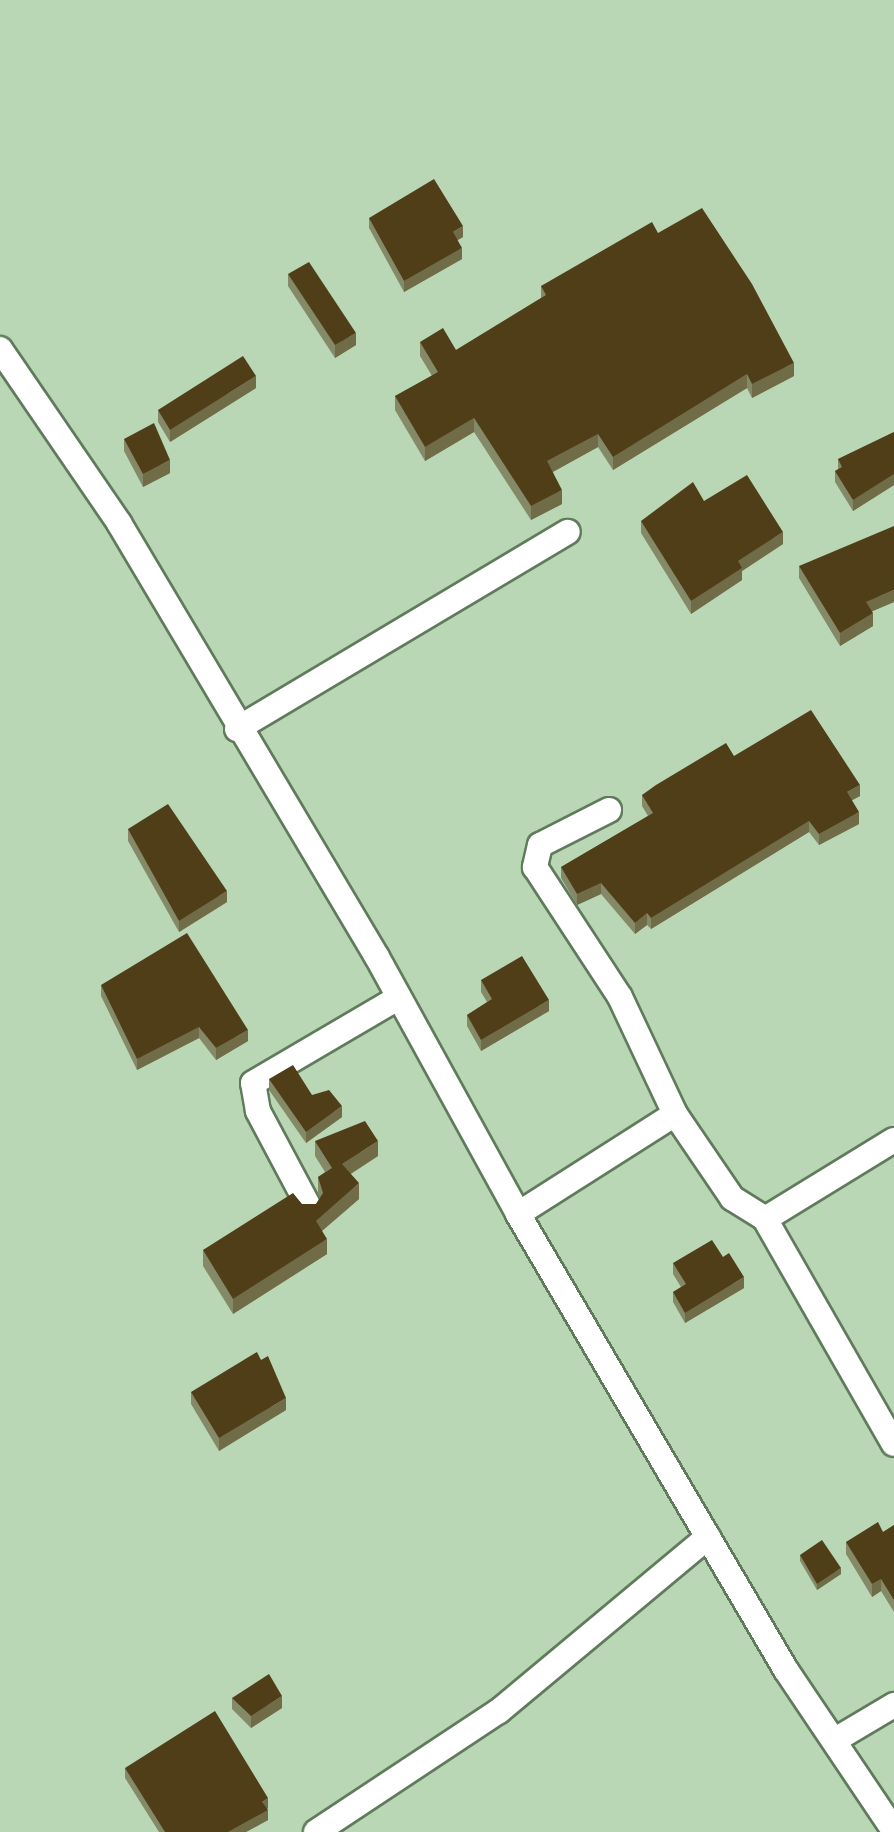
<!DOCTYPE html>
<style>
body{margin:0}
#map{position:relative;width:894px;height:1832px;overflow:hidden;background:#b9d7b5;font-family:"DM Sans",sans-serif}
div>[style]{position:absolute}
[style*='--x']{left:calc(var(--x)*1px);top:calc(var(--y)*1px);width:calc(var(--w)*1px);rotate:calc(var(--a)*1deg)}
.roads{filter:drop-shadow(2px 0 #607b5c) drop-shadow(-2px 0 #607b5c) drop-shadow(0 2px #607b5c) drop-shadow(0 -2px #607b5c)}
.street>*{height:24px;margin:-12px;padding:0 12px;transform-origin:12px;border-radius:12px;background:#fff}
.wall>*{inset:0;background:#848a67}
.shaded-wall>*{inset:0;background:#706c48}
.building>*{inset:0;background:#503e19}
span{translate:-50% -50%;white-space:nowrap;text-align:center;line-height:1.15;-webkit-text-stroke:6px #e4f3e2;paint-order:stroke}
</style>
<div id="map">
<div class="roads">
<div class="street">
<i style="--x:0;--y:349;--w:211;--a:55.6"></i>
<i style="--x:119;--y:523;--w:505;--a:59.27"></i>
<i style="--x:377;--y:957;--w:293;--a:61.2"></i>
<i style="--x:518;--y:1214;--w:529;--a:59.56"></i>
<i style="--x:786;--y:1670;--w:194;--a:56.1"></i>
<i style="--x:237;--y:729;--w:385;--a:-30.8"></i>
<i style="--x:609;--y:810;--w:77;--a:153.1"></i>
<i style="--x:540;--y:845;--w:23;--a:103"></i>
<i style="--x:535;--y:867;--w:155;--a:56.8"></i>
<i style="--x:620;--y:997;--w:129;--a:64.8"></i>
<i style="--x:675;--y:1114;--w:102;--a:55.8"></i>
<i style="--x:732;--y:1198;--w:39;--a:32"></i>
<i style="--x:765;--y:1219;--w:151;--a:-31.5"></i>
<i style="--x:309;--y:1207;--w:109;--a:-118"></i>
<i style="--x:258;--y:1111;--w:28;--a:-100"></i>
<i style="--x:253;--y:1083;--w:168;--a:-30.4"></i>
<i style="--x:518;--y:1214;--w:186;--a:-32.5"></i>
<i style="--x:765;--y:1219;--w:259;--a:60.2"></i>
<i style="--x:835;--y:1740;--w:69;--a:-30.7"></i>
<i style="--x:316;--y:1832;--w:219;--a:-33.5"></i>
<i style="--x:499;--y:1711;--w:272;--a:-39.8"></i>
</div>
</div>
<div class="wall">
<i style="clip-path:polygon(369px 218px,463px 237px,457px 240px,462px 259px,404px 292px,369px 228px)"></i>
<i style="clip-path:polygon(658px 233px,794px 376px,752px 398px,747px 388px,613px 470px,598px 447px,553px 472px,562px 504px,531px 520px,474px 432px,425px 461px,395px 410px,395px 396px,432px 376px,420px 356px,420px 342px,456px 350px,541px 298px,541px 286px)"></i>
<i style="clip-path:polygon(288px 274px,356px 345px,335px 358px,288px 286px)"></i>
<i style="clip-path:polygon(256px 388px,170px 442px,158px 422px,158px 410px)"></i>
<i style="clip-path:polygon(894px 432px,894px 485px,853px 511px,835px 482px,835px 471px,838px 469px,838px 459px)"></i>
<i style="clip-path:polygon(124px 439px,170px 473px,143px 487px,124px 451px)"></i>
<i style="clip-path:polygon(704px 501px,783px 544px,742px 571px,742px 580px,691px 614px,641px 533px,641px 521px)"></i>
<i style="clip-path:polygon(799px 566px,894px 602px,872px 611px,873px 626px,840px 646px,799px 578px)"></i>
<i style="clip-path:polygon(734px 756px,860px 796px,852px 800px,859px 824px,819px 845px,809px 832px,651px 929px,647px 925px,635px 934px,601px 894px,577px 905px,561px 878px,561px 867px,648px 816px,642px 806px,642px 795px)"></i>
<i style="clip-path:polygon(128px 829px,227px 902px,179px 932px,128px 841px)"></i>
<i style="clip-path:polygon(481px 980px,549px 1011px,481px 1051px,467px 1026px,467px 1015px,487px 1002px,481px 992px)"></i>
<i style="clip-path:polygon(101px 985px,248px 1041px,216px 1060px,199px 1038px,137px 1070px,101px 996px)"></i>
<i style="clip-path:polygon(269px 1079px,312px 1095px,342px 1117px,306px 1143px,269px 1090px)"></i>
<i style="clip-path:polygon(315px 1141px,378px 1156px,351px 1174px,359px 1199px,322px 1231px,327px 1254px,233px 1314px,203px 1266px,203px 1250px,302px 1204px,316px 1204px,320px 1198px,318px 1193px,318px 1177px,325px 1172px,315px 1156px)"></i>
<i style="clip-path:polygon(673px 1263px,744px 1288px,685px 1323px,673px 1302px,673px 1292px,681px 1287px,673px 1274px)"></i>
<i style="clip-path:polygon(191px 1392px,286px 1410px,219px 1451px,191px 1404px)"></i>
<i style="clip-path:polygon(894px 1525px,894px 1612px,881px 1591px,872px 1597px,846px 1554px,846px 1542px,883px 1532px)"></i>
<i style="clip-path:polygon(800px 1555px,841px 1574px,817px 1590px,800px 1561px)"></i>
<i style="clip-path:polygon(232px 1698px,282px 1708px,251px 1728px,232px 1709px)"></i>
<i style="clip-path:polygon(125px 1768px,268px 1808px,267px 1809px,268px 1820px,246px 1832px,159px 1832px,125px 1778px)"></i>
</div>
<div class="shaded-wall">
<i style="clip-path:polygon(463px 226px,463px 237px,453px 243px,453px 232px)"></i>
<i style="clip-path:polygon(462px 248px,462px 259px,404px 292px,404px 281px)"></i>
<i style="clip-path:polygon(356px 333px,356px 345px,335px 358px,335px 345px)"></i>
<i style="clip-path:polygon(794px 363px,794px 376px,752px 398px,752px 384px)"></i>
<i style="clip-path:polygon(747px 374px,747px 388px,613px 470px,613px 457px)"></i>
<i style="clip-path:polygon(256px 376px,256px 388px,170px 442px,170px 430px)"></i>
<i style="clip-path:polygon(474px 418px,474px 432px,425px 461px,425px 447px)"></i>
<i style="clip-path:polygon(598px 434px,598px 447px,547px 475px,547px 461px)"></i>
<i style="clip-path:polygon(170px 460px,170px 473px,143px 487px,143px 474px)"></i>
<i style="clip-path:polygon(894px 474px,894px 485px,853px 511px,853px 500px)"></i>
<i style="clip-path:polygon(562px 490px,562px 504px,531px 520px,531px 506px)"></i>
<i style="clip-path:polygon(783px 532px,783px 544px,742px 571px,742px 580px,691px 614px,691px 601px,738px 561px)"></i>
<i style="clip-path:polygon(894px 590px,894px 602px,866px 614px,866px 602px)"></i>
<i style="clip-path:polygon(873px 613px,873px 626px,840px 646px,840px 633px)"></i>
<i style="clip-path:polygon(860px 785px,860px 796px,847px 803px,847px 792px)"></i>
<i style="clip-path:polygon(859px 812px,859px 824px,819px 845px,819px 834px)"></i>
<i style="clip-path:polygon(809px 821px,809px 832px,651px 929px,651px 918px)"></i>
<i style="clip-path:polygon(601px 883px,601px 894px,577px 905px,577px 894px)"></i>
<i style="clip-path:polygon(227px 891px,227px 902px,179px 932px,179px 921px)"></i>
<i style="clip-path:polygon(647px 913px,647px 925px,635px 934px,635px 923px)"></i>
<i style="clip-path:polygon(549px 1000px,549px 1011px,481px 1051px,481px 1040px)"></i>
<i style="clip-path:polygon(199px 1027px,199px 1038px,137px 1070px,137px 1059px)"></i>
<i style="clip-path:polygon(248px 1030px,248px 1041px,216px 1060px,216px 1048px)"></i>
<i style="clip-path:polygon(342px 1106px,342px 1117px,306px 1143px,306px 1132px)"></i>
<i style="clip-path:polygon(378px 1141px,378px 1156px,342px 1179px,342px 1164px)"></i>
<i style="clip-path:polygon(359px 1183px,359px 1199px,316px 1236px,316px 1221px)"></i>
<i style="clip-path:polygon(327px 1239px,327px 1254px,233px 1314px,233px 1299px)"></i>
<i style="clip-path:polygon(744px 1277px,744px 1288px,685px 1323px,685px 1313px)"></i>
<i style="clip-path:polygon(286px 1398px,286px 1410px,219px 1451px,219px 1438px)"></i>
<i style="clip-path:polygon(841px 1568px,841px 1574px,817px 1590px,817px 1584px)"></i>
<i style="clip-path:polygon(881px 1579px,881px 1591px,872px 1597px,872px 1584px)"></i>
<i style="clip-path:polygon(282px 1696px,282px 1708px,251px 1728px,251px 1716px)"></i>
<i style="clip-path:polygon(268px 1798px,268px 1808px,262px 1812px,262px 1802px)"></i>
<i style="clip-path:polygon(268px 1810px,268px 1820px,246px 1832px,228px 1832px)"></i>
</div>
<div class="building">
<i style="clip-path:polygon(434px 179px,463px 226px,453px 232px,462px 248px,404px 281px,369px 218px)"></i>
<i style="clip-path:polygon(702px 208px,752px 284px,794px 363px,752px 384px,747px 374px,613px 457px,598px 434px,547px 461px,562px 490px,531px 506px,474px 418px,425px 447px,395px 396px,438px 372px,420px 342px,443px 328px,456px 350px,546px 295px,541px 286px,652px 222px,658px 233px)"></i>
<i style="clip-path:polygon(309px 262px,356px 333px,335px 345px,288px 274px)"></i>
<i style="clip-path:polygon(243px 356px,256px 376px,170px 430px,158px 410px)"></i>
<i style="clip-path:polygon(154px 423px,170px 460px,143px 474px,124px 439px)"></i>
<i style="clip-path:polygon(894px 432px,894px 474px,853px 500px,835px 471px,842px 467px,838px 459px)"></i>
<i style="clip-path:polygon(747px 475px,783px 532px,738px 561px,742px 568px,691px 601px,641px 521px,693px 482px,704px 501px)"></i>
<i style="clip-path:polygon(894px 526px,894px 590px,866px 602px,873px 613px,840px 633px,799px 566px)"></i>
<i style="clip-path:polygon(811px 710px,860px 785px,847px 792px,859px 812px,819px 834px,809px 821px,651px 918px,647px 913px,635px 923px,601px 883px,577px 894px,561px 867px,653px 813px,642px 795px,656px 785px,726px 743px,734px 756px)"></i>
<i style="clip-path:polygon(168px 804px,227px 891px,179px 921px,128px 829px)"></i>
<i style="clip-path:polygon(187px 933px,248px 1030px,216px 1048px,199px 1027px,137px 1059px,101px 985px)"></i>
<i style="clip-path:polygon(522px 956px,549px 1000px,481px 1040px,467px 1015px,492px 999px,481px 980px)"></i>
<i style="clip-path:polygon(293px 1065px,312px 1095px,329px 1090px,342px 1106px,306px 1132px,269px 1079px)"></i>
<i style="clip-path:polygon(365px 1121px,378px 1141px,342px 1164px,359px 1183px,316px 1221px,327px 1239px,233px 1299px,203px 1250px,293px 1193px,302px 1204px,316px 1204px,323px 1193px,318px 1177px,332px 1168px,315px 1141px)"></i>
<i style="clip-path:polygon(712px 1240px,723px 1257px,729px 1253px,744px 1277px,685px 1313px,673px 1292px,686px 1284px,673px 1263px)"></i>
<i style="clip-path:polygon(257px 1352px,261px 1360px,268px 1356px,286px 1398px,219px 1438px,191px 1392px)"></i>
<i style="clip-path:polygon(878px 1522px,883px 1532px,894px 1525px,894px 1600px,881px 1579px,872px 1584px,846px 1542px)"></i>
<i style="clip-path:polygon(822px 1540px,841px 1568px,817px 1584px,800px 1555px)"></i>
<i style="clip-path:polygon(269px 1674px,282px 1696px,251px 1716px,232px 1698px)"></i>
<i style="clip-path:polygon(215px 1711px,268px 1798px,262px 1802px,268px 1810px,228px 1832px,165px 1832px,125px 1768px)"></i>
</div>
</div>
